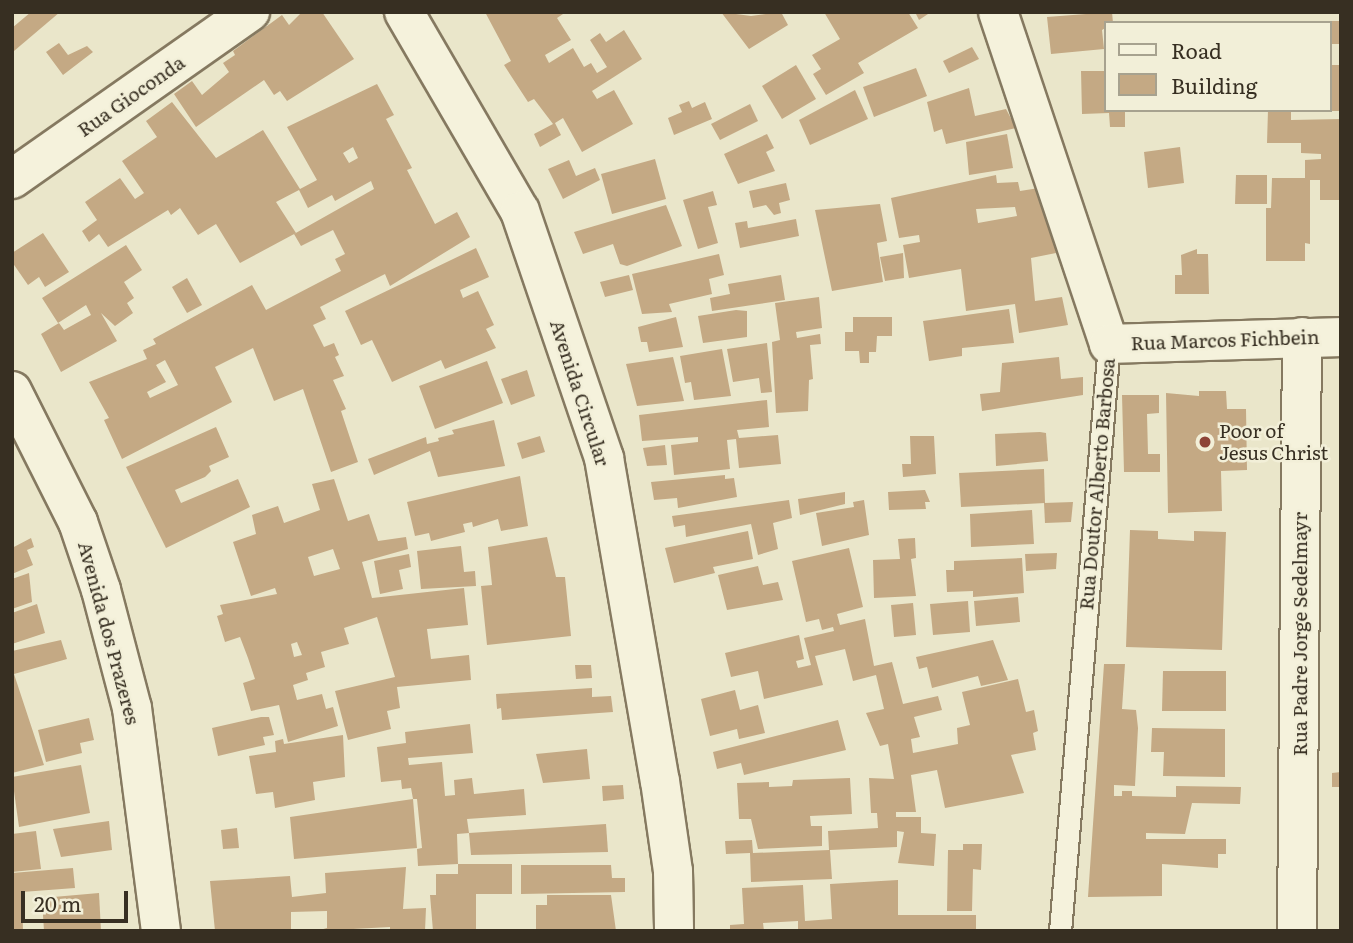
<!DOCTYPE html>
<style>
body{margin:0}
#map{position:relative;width:1353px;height:943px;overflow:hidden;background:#eae6ca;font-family:Literata,serif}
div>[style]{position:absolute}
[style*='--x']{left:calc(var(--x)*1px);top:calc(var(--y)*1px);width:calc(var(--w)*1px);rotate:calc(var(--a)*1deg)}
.building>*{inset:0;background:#c4a984}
.roads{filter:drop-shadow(2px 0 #857960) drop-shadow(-2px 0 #857960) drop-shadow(0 2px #857960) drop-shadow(0 -2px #857960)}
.lane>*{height:21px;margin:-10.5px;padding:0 10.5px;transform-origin:10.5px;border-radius:10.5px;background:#f5f2dc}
.street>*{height:38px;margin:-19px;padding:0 19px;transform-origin:19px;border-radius:19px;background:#f5f2dc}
.secondary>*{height:38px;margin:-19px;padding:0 19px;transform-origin:19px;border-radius:19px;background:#f5f2dc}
.dots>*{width:19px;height:19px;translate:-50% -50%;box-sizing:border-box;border:4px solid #f2efd8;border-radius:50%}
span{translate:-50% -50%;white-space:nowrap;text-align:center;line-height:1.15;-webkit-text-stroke:5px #f2efd8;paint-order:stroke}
.street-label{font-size:19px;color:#372f22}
.poi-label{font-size:19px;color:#372f22}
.left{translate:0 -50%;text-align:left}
.frame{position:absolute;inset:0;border:14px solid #372f22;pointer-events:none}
.legend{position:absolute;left:1104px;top:21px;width:228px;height:91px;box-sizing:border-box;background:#f2efd8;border:2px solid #a7a28f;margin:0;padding:9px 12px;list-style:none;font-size:21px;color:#372f22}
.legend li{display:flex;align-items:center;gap:14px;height:35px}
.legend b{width:35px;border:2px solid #a7a28f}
.scale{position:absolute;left:21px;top:891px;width:107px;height:32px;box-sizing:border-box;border:4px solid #372f22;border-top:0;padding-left:9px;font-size:21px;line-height:24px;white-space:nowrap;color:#372f22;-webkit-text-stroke:5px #f2efd8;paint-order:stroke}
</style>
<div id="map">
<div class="building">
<i style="clip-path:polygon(31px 12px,60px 12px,14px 51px,12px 28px)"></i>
<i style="clip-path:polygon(302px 12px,322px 12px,354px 59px,287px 101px,280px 91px,274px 95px,264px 80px,196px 127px,174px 94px,192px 81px,202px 95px,229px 72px,223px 63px,235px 55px,233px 51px,282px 15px,289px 25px)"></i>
<i style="clip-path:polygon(485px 12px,566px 12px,557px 18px,571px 40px,545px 55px,549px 63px,573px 48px,584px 67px,591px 63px,597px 73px,607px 67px,590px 40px,600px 33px,606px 42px,624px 30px,642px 59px,592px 91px,597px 99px,614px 90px,633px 124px,582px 152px,563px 118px,555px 123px,561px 135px,540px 147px,534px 134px,553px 124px,534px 99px,528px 102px,504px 65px,511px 61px)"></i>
<i style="clip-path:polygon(721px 12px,751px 16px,781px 12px,788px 25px,749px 49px)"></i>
<i style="clip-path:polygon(824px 12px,908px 12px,918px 28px,858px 63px,864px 73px,826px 95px,813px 74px,821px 69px,812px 55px,840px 39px)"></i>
<i style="clip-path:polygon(915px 12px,931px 12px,919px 20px)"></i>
<i style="clip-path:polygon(1112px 12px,1113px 23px,1102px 30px,1104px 49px,1051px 54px,1047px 17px)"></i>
<i style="clip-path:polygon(1330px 21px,1341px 21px,1341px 44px,1330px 44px)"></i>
<i style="clip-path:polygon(59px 43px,68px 55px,87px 46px,93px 52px,63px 75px,46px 52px)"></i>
<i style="clip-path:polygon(972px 47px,979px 59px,949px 73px,943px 61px)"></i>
<i style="clip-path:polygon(796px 65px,816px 99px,782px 119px,762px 86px)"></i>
<i style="clip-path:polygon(1330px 65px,1341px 65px,1341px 111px,1331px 111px)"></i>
<i style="clip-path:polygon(916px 68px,927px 96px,874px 117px,863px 87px)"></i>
<i style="clip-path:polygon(1081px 71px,1106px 71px,1106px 110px,1125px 110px,1125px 127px,1110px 127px,1109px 113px,1082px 114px)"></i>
<i style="clip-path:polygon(evenodd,377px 84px,394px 115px,386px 119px,412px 168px,407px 170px,435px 224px,457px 212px,470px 237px,390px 286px,385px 274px,320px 307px,326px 319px,313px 325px,324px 347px,334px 343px,339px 355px,335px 357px,344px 376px,333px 380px,346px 409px,341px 411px,358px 462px,331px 472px,303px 389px,274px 401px,253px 348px,215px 367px,232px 402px,122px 459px,104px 420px,109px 418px,89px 382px,147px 359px,143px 350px,156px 344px,153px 339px,252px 285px,266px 310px,341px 271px,335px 259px,345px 254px,333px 230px,301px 246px,294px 234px,374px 189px,371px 181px,335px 201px,332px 195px,308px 208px,299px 190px,276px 202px,296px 233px,240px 263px,216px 224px,198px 235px,180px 208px,171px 215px,168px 210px,108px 247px,99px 234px,89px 242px,82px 231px,97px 220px,85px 202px,120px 178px,135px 199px,144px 193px,122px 161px,157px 137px,146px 121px,172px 102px,216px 158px,263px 130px,300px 189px,317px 180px,287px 127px,377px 84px,353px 147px,358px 158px,349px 163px,343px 153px,353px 147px,377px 84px,165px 360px,178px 385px,150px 398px,147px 392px,166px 382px,156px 365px,165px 360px)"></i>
<i style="clip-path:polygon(969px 88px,975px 116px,1006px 109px,1016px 128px,946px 144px,942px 129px,934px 132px,927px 102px)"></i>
<i style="clip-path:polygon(855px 90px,868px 119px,810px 145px,799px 120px)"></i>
<i style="clip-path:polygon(689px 101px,692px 108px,705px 102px,712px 119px,674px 135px,668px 118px,682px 112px,679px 105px)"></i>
<i style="clip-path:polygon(750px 104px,758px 121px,720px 140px,711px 124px)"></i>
<i style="clip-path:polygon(1268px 110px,1291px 110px,1291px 120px,1341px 119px,1341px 200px,1320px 200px,1320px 180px,1310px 180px,1310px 244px,1305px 243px,1305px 261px,1266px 261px,1266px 208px,1271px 208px,1272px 178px,1305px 178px,1305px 160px,1321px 159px,1321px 154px,1301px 153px,1301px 143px,1267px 143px)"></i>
<i style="clip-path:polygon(767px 134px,774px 148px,766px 152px,775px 171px,738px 184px,724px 154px)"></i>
<i style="clip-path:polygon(1007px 134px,1013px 168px,969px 175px,966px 142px)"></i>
<i style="clip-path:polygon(1180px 147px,1184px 183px,1148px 188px,1144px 152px)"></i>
<i style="clip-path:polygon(655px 159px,666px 199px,612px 214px,601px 174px)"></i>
<i style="clip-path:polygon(569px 160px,576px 176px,595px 168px,600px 180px,563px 199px,548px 169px)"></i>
<i style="clip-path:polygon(evenodd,996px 175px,997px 183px,1018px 182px,1020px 191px,1039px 188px,1043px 211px,1049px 210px,1056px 253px,1031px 258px,1035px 301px,1062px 297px,1068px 325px,1019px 333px,1015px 304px,966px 311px,961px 269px,909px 278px,903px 245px,920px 242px,919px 235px,899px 238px,891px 198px,996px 175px,1015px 207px,1017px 216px,978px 223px,976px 209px,1015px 207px)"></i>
<i style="clip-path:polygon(1236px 175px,1267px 175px,1267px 204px,1235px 204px)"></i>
<i style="clip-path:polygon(786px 183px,790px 200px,779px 203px,781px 213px,774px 215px,766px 205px,753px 208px,749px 191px)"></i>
<i style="clip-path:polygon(713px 191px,717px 205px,708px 207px,718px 243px,698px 249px,683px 200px)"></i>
<i style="clip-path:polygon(880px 204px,887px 241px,877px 243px,883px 282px,832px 291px,815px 210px)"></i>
<i style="clip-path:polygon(666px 205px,682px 246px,627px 266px,620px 264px,613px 244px,583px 254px,574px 232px)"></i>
<i style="clip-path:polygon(796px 219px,799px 236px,740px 248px,735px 223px,747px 221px,748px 228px)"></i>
<i style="clip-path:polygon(43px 233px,69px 272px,45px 287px,39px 277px,28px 285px,12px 262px,12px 253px)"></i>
<i style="clip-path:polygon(126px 245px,142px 270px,124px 282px,134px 298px,127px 303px,133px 313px,115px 326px,101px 313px,117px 341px,61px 372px,41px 334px,59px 323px,64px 330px,91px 315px,86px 305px,58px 323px,42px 298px)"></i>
<i style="clip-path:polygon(476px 248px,489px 277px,460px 290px,463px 298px,478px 291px,494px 325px,486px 329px,496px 348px,445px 369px,441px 360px,392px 382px,372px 340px,361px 345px,345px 311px)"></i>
<i style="clip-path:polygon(1197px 249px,1197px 254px,1208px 254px,1209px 294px,1175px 294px,1175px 275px,1182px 275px,1181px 255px)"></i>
<i style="clip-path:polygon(903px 253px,904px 278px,885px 281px,880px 257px)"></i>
<i style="clip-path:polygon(719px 254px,724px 275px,709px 279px,712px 294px,669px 304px,672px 312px,642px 314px,632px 274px)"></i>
<i style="clip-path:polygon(629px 275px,633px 290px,605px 297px,600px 282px)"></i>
<i style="clip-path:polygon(781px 275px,785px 300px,712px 311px,710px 298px,730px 294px,728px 284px)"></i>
<i style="clip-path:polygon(187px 278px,202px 305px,187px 313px,172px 287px)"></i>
<i style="clip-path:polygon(819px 297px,822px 328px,796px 332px,797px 338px,820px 334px,821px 344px,810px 345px,813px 379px,809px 380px,808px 411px,776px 413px,772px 342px,780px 340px,775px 303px)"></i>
<i style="clip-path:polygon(1009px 309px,1014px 343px,962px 348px,962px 356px,929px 361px,923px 321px)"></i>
<i style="clip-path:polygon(736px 310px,747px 311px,747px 337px,703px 343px,698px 316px)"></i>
<i style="clip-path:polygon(676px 317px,683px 347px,649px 352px,647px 342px,641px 342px,638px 327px)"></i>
<i style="clip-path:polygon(853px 317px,892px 317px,892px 336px,877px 336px,876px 352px,869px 352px,869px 363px,860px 363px,859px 351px,845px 351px,845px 332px,853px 332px)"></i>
<i style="clip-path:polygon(767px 343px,772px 392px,761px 393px,759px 378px,733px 382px,727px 349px)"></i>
<i style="clip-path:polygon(722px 349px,731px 396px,694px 400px,691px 382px,685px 383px,680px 356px)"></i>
<i style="clip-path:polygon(673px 357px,684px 401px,637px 406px,626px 364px)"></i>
<i style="clip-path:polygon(1059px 357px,1061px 379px,1083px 377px,1083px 395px,982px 411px,980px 394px,1000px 392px,1002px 363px)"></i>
<i style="clip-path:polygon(487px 361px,503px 403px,435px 429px,419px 386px)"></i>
<i style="clip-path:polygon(527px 370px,535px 396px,511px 405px,501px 379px)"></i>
<i style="clip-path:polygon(1199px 391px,1226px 391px,1227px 409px,1246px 409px,1247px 470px,1221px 471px,1222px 511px,1168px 513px,1166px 393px,1199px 396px)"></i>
<i style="clip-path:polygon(1122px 395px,1159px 395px,1159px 413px,1147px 414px,1148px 454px,1160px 454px,1160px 472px,1124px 472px)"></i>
<i style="clip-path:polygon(767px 400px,769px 427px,737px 430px,739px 438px,778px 435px,781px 464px,739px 468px,736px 439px,727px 440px,730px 469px,674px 475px,671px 445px,698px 442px,698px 437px,642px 441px,639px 415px)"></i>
<i style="clip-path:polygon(494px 420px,505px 466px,438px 477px,430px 451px,374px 475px,368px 459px,426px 437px,427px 444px,439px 441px,438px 438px,454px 434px,452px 430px)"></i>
<i style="clip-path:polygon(216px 427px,229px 457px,209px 466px,211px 471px,205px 477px,175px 490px,181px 503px,238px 479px,250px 507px,166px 548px,126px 467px)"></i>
<i style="clip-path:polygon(1040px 432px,1046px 433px,1048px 461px,996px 466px,995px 434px)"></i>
<i style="clip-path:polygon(540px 436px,545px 452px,522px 459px,517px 443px)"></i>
<i style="clip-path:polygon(910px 436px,934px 436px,936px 474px,903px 477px,902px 464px,911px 464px)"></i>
<i style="clip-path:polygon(665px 445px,667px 465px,647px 466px,643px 448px)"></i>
<i style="clip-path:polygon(1044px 469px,1045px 503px,961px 507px,959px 473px)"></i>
<i style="clip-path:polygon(725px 475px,725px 479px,734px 478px,737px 497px,678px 508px,677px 498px,654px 500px,651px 482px)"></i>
<i style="clip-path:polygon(520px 476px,528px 526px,501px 531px,498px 519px,473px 527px,472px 522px,463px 524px,465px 532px,431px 541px,429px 533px,415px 536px,407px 502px)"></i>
<i style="clip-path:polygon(evenodd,334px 479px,348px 521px,369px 514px,378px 541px,406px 537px,408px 549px,362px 562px,372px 598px,464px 588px,468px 625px,427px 629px,431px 659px,469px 655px,471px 680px,397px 687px,400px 708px,387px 711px,391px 729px,348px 740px,335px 691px,395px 677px,377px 617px,344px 628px,349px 644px,321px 652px,325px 667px,306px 673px,308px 680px,293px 685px,297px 700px,322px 694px,326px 709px,333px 707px,338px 726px,288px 742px,279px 705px,251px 711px,243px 683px,255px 679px,248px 658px,240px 637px,225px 642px,217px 616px,223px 614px,220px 605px,277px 594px,275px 588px,251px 596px,233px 542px,256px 534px,252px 515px,278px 506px,284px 523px,320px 510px,312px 484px,334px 479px,333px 549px,340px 569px,314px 576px,308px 557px,333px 549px,334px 479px,297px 642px,302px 655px,294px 657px,291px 644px,297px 642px)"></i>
<i style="clip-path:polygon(925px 490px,930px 502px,925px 502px,926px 509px,889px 510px,888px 492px)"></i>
<i style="clip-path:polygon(845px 492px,845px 504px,800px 515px,798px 499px)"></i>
<i style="clip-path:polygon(789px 500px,792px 518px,773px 523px,778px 549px,758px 555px,751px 524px,686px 537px,685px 525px,674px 527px,672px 516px)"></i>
<i style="clip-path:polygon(864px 500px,869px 535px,822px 546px,816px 513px,854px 507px,853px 502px)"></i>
<i style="clip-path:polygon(1073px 502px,1071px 522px,1045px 523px,1044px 503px)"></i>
<i style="clip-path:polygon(1032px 510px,1034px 544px,971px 547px,970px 514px)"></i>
<i style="clip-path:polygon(1130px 530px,1158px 531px,1158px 539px,1194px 541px,1194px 531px,1226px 532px,1222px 650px,1126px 647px)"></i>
<i style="clip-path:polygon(748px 531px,753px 559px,713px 567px,715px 573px,674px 583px,665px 548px)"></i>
<i style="clip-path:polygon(547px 537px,556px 577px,565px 577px,571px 636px,487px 645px,481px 586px,492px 585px,488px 547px)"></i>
<i style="clip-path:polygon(31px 538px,34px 547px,27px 550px,33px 565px,12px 574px,12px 548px)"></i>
<i style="clip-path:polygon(915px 538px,916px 558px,911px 559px,916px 596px,874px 598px,873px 560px,900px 559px,898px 539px)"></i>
<i style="clip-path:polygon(461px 546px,464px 572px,475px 571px,476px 586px,421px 589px,417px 551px)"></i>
<i style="clip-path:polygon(849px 548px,863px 607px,837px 614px,840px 625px,865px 619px,874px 666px,892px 662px,903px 704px,938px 696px,942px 710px,914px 717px,920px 737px,911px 739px,913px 753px,958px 744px,957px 728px,970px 725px,962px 692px,1018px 679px,1026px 712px,1034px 710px,1038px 731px,1033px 733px,1036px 750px,1011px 755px,1024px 793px,945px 808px,937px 770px,911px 775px,916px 812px,896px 812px,896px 817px,921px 817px,921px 833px,936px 834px,934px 866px,898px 863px,904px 832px,897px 831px,897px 847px,830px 850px,832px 879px,751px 882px,750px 853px,726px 854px,725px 841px,752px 840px,753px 853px,829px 850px,828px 831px,878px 828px,877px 813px,871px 813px,869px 778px,894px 779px,888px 744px,880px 746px,866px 713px,884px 709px,876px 675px,853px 681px,845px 649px,815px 656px,823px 685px,764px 699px,758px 671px,731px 677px,725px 653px,799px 635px,804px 659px,796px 661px,798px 668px,811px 665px,804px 638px,834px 631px,833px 627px,822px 630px,819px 619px,806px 622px,792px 561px)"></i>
<i style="clip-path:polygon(1057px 553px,1056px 569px,1026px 571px,1025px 554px)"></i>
<i style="clip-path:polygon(409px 554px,411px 567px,399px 570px,403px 589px,380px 594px,374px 561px)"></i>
<i style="clip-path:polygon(1022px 558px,1024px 593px,973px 597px,973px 591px,947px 592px,946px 570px,954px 570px,954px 561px)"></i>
<i style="clip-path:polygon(758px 566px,763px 585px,778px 582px,783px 600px,727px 610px,718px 575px)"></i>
<i style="clip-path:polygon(29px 573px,32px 602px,12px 609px,12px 579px)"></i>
<i style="clip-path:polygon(1018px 597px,1020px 622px,976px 626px,974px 601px)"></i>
<i style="clip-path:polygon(968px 601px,970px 632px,933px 635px,930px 604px)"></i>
<i style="clip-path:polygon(913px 603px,916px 635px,894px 637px,891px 605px)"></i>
<i style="clip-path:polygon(37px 604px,45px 633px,12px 644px,12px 613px)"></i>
<i style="clip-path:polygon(61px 640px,67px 659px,14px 674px,44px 765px,12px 773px,12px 651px)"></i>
<i style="clip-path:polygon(993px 640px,1008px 680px,981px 686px,978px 676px,932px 688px,927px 667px,919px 669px,916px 657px)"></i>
<i style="clip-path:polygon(1104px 664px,1125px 664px,1122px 709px,1136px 710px,1138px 728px,1135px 786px,1114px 785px,1114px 796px,1122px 796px,1122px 791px,1132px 791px,1132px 796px,1176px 797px,1176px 786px,1241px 787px,1240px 804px,1192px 803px,1185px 834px,1146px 833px,1146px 839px,1226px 839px,1226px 854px,1218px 854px,1218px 868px,1162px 864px,1162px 896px,1088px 897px)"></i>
<i style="clip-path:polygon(575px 665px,591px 665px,592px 678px,576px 679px)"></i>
<i style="clip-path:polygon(1163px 671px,1226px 671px,1226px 711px,1162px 711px)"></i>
<i style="clip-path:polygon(592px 688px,592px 697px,611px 696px,613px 712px,502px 720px,501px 708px,497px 709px,496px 694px)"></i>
<i style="clip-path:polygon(735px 690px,740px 710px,758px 705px,765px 733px,739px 739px,737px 729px,710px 736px,701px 699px)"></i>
<i style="clip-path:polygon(261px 717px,269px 717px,274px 735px,263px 737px,265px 745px,218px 756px,212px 728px)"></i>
<i style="clip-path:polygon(89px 718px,94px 740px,80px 743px,82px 753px,46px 762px,38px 730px)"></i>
<i style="clip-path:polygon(838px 720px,846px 750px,744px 775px,741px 763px,717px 769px,713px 752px)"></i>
<i style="clip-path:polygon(470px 724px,473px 753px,408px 758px,409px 765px,442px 762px,445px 796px,455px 795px,454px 780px,472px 778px,474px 794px,524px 789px,526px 815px,467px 819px,469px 833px,457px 834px,458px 864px,418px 866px,417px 849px,422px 848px,417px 799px,413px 799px,417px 848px,294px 859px,290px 817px,413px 799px,411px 788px,402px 789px,401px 780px,381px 782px,377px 747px,406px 743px,405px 732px)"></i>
<i style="clip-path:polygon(1152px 728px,1225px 729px,1225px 777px,1163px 776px,1164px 752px,1151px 752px)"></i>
<i style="clip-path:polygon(343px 735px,345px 777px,313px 782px,315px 800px,275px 808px,273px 792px,256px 794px,249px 756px,276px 752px,275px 741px,283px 739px,284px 744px)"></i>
<i style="clip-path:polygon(587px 749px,590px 779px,543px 783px,536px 754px)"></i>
<i style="clip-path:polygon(81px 765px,90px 813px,19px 827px,12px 777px)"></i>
<i style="clip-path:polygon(1341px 772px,1341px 787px,1332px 787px,1332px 773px)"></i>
<i style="clip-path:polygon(850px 778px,852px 814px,810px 816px,811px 826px,822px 826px,822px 846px,758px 849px,751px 819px,739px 819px,737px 783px,769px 782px,769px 787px,792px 786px,793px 780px)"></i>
<i style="clip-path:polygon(623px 785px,624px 799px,603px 801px,602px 786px)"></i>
<i style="clip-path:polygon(109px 821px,112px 850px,61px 857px,53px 829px)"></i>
<i style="clip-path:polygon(606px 824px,608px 852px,471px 855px,469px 833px)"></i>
<i style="clip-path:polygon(237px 828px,239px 848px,223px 849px,221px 830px)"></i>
<i style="clip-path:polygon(36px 831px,41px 869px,12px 872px,12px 834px)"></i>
<i style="clip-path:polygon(963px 844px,982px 844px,981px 870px,973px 869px,972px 911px,947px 911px,948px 850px,963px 850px)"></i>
<i style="clip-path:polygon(458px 864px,512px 864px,512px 894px,476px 894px,476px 931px,433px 931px,430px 895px,436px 895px,436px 874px,458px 874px)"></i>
<i style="clip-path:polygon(521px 865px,611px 865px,612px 878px,625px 878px,625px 892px,521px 894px)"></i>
<i style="clip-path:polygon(406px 867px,403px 909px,426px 908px,425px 931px,390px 931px,390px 927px,316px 931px,327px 928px,327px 911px,291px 912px,291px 931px,215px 931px,210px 881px,290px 876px,292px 897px,326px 893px,325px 873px)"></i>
<i style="clip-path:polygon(73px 868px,75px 888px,22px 892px,23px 931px,12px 931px,12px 873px)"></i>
<i style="clip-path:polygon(898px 880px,898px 915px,976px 915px,976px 931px,798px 931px,798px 921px,763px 923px,764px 931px,730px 931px,730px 925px,744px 924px,742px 888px,803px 885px,805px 921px,832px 919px,830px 884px)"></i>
<i style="clip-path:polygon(99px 893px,101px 931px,44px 931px,42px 898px)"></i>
<i style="clip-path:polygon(547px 895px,611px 895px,616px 931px,536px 931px,536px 905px,547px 905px)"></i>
</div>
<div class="roads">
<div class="lane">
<i style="--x:1060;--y:931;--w:589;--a:-85.23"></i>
</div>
<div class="street">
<i style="--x:998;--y:12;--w:350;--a:71.5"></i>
<i style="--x:1109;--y:344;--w:232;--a:-1.7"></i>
<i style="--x:12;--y:179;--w:291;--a:-35.1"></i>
<i style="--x:12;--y:391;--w:147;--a:63.3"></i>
<i style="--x:78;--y:522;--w:72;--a:71.3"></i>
<i style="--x:101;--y:590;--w:122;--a:75.3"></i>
<i style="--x:132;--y:708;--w:225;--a:82.6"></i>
<i style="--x:1297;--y:931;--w:594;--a:-89.52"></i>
</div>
<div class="secondary">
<i style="--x:404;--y:12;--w:230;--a:59.8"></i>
<i style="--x:520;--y:211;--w:261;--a:71.2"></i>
<i style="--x:604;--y:458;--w:328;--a:80.2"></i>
<i style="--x:660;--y:781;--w:91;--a:81.8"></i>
<i style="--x:673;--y:871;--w:60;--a:89"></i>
</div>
</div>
<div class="dots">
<i style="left:1205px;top:442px;background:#8d4437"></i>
</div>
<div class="street-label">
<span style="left:131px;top:96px;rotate:-35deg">Rua Gioconda</span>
<span style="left:1225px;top:340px;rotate:-2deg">Rua Marcos Fichbein</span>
<span style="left:580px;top:393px;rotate:72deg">Avenida Circular</span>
<span style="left:1097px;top:484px;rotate:-85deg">Rua Doutor Alberto Barbosa</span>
<span style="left:109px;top:633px;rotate:75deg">Avenida dos Prazeres</span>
<span style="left:1300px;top:634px;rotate:-90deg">Rua Padre Jorge Sedelmayr</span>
</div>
<div class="poi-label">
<span class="left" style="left:1219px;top:442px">Poor of<br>Jesus Christ</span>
</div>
<div class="frame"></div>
<ul class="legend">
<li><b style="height:9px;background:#f5f2dc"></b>Road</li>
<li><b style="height:19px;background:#c4a984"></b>Building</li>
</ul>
<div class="scale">20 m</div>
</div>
